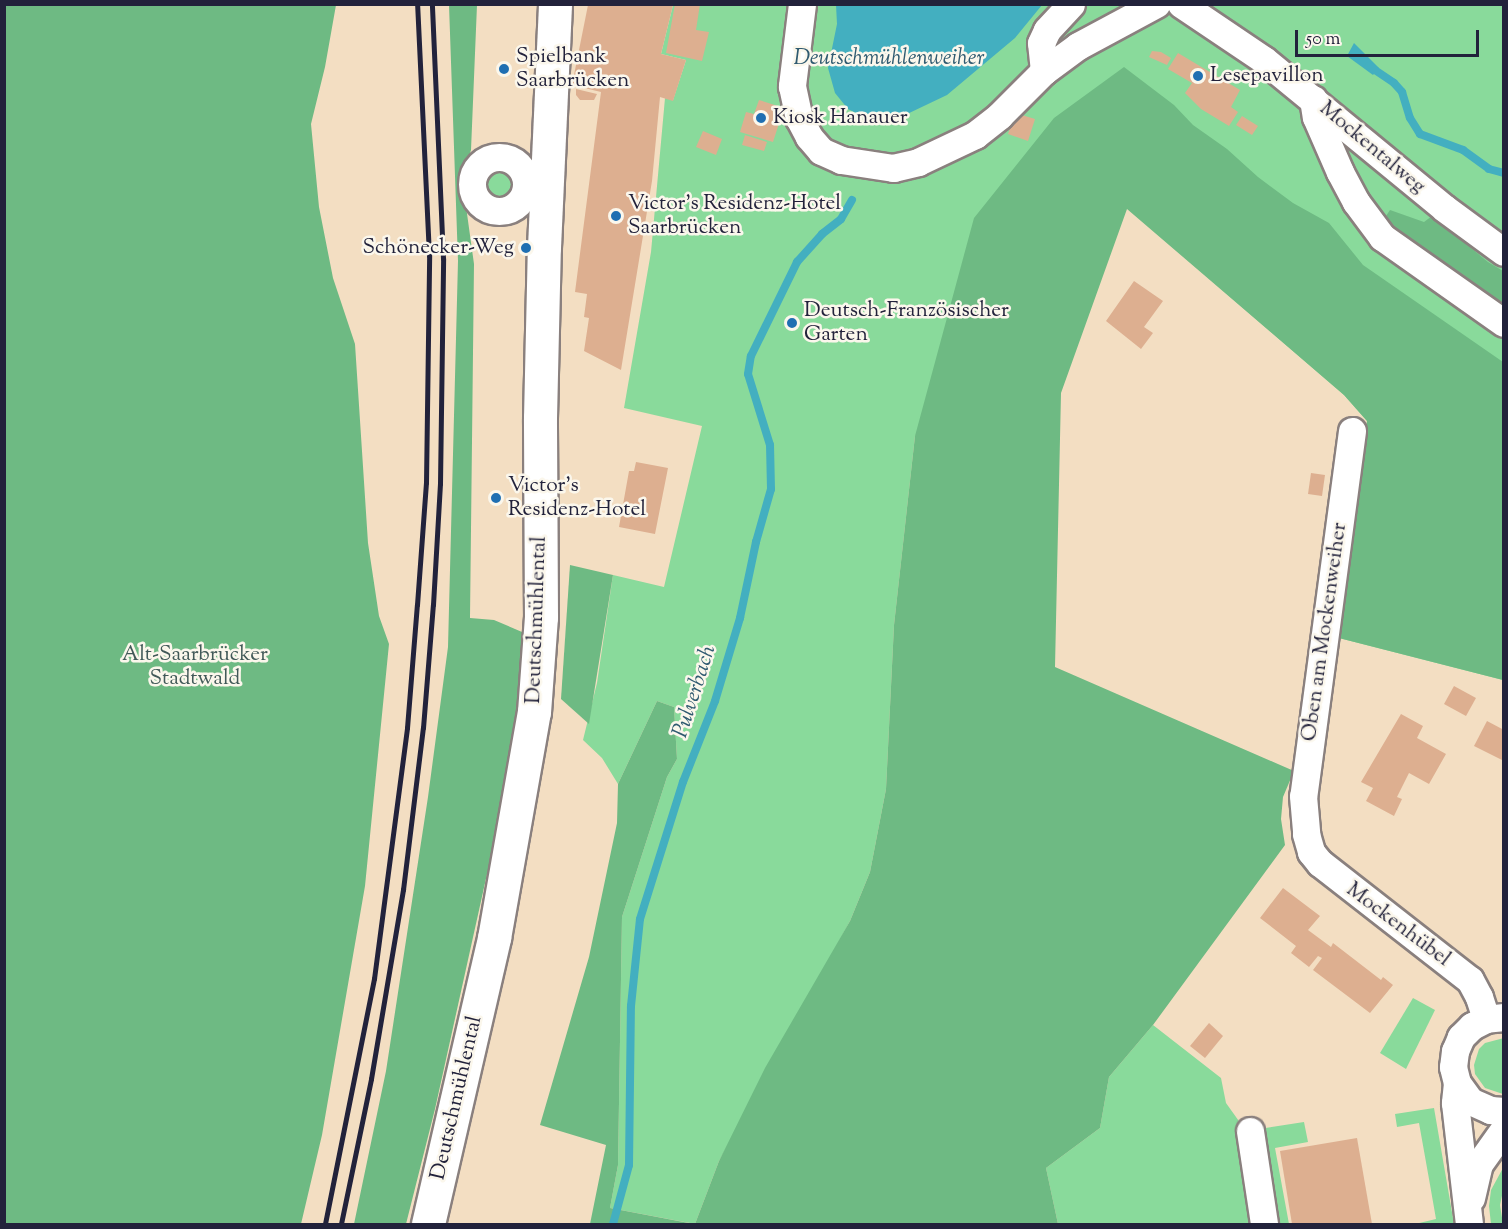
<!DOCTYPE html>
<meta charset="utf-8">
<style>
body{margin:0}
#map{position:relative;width:1508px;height:1229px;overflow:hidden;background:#f3dec2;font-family:"Sorts Mill Goudy",serif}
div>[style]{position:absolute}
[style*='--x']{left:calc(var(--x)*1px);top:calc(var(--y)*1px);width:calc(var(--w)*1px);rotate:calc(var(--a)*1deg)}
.green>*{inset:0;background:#89da9b}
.round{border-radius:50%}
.forest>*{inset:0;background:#6eba83}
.water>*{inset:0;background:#43afc0}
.stream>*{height:8px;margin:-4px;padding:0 4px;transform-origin:4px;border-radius:4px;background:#43afc0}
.building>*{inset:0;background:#ddaf90}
.roads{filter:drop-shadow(2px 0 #8a807e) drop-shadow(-2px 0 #8a807e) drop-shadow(0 2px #8a807e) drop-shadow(0 -2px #8a807e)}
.minor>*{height:27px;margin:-13.5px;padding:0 13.5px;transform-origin:13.5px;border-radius:13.5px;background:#fff}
.minor>.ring{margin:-13.5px;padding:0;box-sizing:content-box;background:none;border:27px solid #fff;border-radius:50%}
.major>*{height:33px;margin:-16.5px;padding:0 16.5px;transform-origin:16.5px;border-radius:16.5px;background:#fff}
.rail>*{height:4.5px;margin:-2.25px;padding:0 2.25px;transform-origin:2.25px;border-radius:2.25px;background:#22223b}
.dots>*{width:16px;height:16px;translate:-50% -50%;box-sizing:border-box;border:3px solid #fbf7ec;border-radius:50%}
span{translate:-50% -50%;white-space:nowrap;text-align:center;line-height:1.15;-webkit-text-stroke:5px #fbf7ec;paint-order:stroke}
.poi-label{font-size:21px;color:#22223b}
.left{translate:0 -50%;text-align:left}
.right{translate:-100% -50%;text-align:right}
.street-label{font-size:21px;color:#22223b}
.park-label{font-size:21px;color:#415958}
.water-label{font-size:22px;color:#2f5a70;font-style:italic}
.frame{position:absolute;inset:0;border:6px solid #22223b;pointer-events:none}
.scale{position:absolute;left:1295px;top:30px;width:184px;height:27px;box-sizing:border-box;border:3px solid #22223b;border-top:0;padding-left:8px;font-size:18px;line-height:21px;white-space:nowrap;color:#22223b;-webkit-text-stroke:4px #fbf7ec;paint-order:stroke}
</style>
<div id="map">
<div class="green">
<i style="clip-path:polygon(673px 5px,1503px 5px,1503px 680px,1335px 637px,1367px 421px,1344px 395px,1127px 208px,915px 436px,894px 625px,886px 789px,870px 872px,850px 921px,719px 1161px,695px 1224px,610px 1208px,618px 1165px,622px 917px,667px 777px,677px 759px,674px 707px,657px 701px,618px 784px,602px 758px,583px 740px,597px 683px,613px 575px,664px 587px,702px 426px,624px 408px,651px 252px,665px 98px,673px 100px,686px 60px,661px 54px)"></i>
<i class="round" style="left:486px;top:172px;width:28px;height:28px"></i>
<i style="clip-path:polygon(1413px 998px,1435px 1010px,1406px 1069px,1380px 1053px)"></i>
<i style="clip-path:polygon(1153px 1025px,1221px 1078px,1226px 1103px,1246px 1131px,1304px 1122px,1308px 1142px,1275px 1148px,1289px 1224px,1058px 1224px,1046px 1168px,1100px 1128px,1109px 1077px)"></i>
<i style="clip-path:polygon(1504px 1038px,1504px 1094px,1503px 1094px,1485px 1088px,1475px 1074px,1474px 1065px,1479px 1049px,1485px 1043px)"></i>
<i style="clip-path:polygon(1434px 1108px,1454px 1224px,1415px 1224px,1436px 1219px,1429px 1179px,1419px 1123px,1397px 1127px,1395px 1114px)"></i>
<i style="clip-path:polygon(1503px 1168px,1503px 1191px,1500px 1205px,1503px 1224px,1491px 1224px,1489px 1206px,1491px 1190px)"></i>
</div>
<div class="forest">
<i style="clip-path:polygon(5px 4px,336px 5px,325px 67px,311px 124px,319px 207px,333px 278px,355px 344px,368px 543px,379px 616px,389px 644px,365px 886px,322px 1135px,301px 1224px,5px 1224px)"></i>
<i style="clip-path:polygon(449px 5px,477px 5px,471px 150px,465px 170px,464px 192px,474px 264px,470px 618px,494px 620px,522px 632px,523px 673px,489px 865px,435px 1109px,406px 1224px,354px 1224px,386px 1071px,428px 797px,448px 647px,458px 261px)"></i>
<i style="clip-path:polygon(1124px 67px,1174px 105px,1193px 125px,1227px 149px,1258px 177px,1293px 203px,1329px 223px,1363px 265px,1503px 362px,1503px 680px,1335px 637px,1367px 421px,1344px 395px,1127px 209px,1061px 393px,1055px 667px,1294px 771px,1283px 797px,1281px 819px,1285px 845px,1153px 1025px,1109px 1077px,1100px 1128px,1046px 1168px,1058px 1224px,695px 1224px,719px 1161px,765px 1068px,850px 921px,870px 872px,886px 789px,894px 625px,915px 436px,974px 218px,1054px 118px)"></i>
<i style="clip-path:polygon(1390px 210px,1424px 222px,1432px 216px,1488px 262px,1503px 271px,1503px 306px,1394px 230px,1384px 219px)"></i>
<i style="clip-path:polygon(570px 565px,613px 575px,589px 724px,561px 699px)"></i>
<i style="clip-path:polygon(657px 701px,674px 707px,677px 759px,667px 777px,622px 917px,618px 1165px,610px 1208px,694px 1224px,590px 1224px,606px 1145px,540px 1125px,589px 957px,617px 823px,618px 784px)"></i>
</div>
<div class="water">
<i style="clip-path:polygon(836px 5px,836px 4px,1042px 5px,1015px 38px,947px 95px,905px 115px,872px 121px,848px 109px,835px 93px,828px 68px,837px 24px)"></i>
<i style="clip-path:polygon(1354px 43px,1379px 68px,1373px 75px,1347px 56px)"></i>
</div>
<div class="stream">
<i style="--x:1369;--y:66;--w:30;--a:34"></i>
<i style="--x:1394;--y:83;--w:12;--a:48"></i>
<i style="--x:1402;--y:92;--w:27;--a:73"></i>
<i style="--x:1410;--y:118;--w:19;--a:58"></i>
<i style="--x:1420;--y:134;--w:46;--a:20.4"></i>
<i style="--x:1463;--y:150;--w:32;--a:36"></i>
<i style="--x:1489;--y:169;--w:16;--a:15"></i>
<i style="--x:613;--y:1224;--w:61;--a:-74.8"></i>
<i style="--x:629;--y:1165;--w:159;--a:-89.3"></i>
<i style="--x:631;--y:1006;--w:87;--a:-84.1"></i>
<i style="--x:640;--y:919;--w:144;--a:-72.6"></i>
<i style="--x:683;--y:782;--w:87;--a:-68.4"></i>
<i style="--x:715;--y:701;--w:87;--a:-73.2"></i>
<i style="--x:740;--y:618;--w:78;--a:-78.1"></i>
<i style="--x:756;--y:542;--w:55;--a:-74.2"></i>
<i style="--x:771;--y:489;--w:44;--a:-91.3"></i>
<i style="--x:770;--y:445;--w:74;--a:-107.2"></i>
<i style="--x:748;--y:374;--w:18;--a:-81"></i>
<i style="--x:751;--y:356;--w:105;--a:-63.9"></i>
<i style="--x:797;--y:262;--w:38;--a:-48"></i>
<i style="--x:822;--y:234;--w:24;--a:-38"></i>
<i style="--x:841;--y:219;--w:22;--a:-60"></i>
</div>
<div class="building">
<i style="clip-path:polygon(675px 4px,700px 4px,696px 30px,709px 32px,702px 61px,666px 53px)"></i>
<i style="clip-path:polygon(588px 5px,673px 5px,661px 54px,686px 60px,673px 101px,660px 97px,652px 181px,621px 370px,584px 351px,589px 318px,584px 317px,587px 294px,575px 292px,601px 92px,572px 85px)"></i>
<i style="clip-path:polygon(1152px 51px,1161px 52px,1171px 58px,1167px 65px,1149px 57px)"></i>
<i style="clip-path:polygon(1178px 53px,1240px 90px,1231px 107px,1238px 112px,1229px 126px,1201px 109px,1185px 93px,1192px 83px,1168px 69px)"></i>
<i style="clip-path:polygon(576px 89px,597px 94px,594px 100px,580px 100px,576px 95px)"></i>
<i style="clip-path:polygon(759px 100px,784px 108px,773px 142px,740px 132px,746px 112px,754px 114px)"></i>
<i style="clip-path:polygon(1015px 113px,1035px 119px,1028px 141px,1008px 134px)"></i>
<i style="clip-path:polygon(1242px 116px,1258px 126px,1252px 135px,1236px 125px)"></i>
<i style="clip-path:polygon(703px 131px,722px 139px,716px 155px,696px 147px)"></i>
<i style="clip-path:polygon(745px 135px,767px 142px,764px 151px,742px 145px)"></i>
<i style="clip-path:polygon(1134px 281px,1163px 301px,1144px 327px,1153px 333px,1141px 349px,1106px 321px)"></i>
<i style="clip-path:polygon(636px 462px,668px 468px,655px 534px,619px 527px,629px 471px,634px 471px)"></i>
<i style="clip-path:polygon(1311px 473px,1325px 475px,1322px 496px,1308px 494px)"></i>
<i style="clip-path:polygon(1454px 686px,1476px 698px,1466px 716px,1444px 704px)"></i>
<i style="clip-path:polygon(1401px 714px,1423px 726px,1417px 738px,1446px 754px,1429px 784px,1409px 773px,1397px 797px,1402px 799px,1394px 816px,1366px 801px,1373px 788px,1361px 782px)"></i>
<i style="clip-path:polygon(1487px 721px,1504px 730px,1504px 761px,1474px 746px)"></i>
<i style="clip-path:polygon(1283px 888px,1320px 916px,1308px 930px,1331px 947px,1333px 943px,1381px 980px,1383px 977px,1393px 985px,1370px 1013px,1313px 970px,1322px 958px,1318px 956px,1309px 967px,1291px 953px,1296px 946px,1260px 918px)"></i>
<i style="clip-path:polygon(1209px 1023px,1223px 1036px,1205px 1058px,1190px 1046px)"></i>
<i style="clip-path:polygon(1357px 1138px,1372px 1224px,1292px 1224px,1280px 1151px)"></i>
</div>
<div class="roads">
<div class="minor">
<i style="--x:802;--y:4;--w:83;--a:97"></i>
<i style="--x:792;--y:86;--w:33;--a:78"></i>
<i style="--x:799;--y:118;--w:21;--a:62"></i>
<i style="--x:809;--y:137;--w:18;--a:49"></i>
<i style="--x:821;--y:151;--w:22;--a:24"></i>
<i style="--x:841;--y:160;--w:53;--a:8.7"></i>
<i style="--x:893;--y:168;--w:26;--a:-13"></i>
<i style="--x:918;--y:162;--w:63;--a:-25.3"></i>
<i style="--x:975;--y:135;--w:31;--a:-38"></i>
<i style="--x:999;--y:116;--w:64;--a:-45"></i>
<i style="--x:1044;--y:71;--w:42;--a:-36.3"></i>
<i style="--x:1078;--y:46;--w:89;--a:-28.3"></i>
<i style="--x:1181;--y:4;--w:100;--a:34"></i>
<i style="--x:1264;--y:60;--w:233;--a:39.4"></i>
<i style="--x:1444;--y:208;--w:74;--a:36.3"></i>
<i style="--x:1044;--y:71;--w:28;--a:-96"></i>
<i style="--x:1041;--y:43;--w:14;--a:-65"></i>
<i style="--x:1047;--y:30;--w:35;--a:-47"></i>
<i style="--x:1313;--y:99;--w:18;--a:81"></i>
<i style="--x:1316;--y:117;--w:60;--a:66.4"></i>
<i style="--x:1340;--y:172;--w:34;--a:62"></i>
<i style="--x:1356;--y:202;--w:44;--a:53.4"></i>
<i style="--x:1382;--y:237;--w:149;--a:35.2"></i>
<i class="ring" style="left:472px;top:157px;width:27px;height:27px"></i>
<i style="--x:1352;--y:431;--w:368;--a:97.6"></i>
<i style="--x:1303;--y:796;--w:38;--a:85"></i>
<i style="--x:1306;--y:834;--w:19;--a:74"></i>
<i style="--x:1311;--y:852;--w:14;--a:51"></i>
<i style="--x:1320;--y:863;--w:190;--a:38"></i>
<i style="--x:1470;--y:980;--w:19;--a:62"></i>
<i style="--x:1479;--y:997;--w:23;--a:72"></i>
<i style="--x:1504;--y:1017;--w:18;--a:174"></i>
<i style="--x:1486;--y:1019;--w:16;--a:153"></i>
<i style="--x:1472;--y:1026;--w:16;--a:135"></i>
<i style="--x:1461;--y:1037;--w:15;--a:113"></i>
<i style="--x:1455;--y:1051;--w:16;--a:97"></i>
<i style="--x:1453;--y:1067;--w:16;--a:76"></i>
<i style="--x:1457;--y:1083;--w:22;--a:54"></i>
<i style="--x:1470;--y:1101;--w:22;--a:24"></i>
<i style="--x:1490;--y:1110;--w:14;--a:4"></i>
<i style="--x:1457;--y:1083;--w:20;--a:96"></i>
<i style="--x:1455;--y:1103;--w:122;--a:83.4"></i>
<i style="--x:1250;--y:1131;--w:94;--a:81.4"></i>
<i style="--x:1471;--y:1198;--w:35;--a:-77"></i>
<i style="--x:1479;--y:1164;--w:43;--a:-54.5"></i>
</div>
<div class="major">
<i style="--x:428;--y:1224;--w:294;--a:-77"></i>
<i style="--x:494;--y:938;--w:230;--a:-80"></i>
<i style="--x:534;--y:712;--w:95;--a:-85.8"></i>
<i style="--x:541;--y:617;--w:199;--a:-90.3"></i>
<i style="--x:540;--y:418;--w:171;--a:-88.7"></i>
<i style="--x:544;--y:247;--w:243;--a:-87.4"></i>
</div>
</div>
<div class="rail">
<i style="--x:325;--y:1224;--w:250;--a:-78.7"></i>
<i style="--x:374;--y:979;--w:253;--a:-82.5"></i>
<i style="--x:407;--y:728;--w:123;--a:-85.4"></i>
<i style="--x:417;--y:605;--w:122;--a:-85.8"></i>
<i style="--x:426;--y:483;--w:227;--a:-89.2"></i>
<i style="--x:429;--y:256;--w:252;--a:-92.7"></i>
<i style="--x:341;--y:1224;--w:148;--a:-78.3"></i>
<i style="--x:371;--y:1079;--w:192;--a:-80.4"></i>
<i style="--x:403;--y:890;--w:163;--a:-83"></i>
<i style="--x:423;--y:728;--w:123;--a:-85.4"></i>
<i style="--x:433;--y:605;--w:121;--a:-86.7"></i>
<i style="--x:440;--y:484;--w:225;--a:-89.2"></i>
<i style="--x:443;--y:259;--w:255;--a:-92.5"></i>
</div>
<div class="dots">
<i style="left:504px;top:69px;background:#1f6fb2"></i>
<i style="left:1198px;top:76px;background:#1f6fb2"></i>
<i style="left:761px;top:118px;background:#1f6fb2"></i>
<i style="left:616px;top:216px;background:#1f6fb2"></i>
<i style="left:526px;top:248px;background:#1f6fb2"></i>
<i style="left:792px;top:323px;background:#1f6fb2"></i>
<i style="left:496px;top:498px;background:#1f6fb2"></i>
</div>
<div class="poi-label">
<span class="left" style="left:516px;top:69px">Spielbank<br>Saarbrücken</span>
<span class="left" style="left:1210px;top:76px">Lesepavillon</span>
<span class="left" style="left:773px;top:118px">Kiosk Hanauer</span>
<span class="left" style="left:628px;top:216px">Victor’s Residenz-Hotel<br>Saarbrücken</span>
<span class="right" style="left:514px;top:248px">Schönecker-Weg</span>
<span class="left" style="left:804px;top:323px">Deutsch-Französischer<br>Garten</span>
<span class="left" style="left:508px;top:498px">Victor's<br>Residenz-Hotel</span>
</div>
<div class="street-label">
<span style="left:1372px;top:148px;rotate:40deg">Mockentalweg</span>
<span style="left:537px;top:620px;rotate:-88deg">Deutschmühlental</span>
<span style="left:1325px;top:632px;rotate:-82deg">Oben am Mockenweiher</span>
<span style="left:1398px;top:925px;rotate:37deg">Mockenhübel</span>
<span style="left:457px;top:1098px;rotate:-77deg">Deutschmühlental</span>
</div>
<div class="park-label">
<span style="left:195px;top:667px">Alt-Saarbrücker<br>Stadtwald</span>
</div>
<div class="water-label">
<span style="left:889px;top:60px">Deutschmühlenweiher</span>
<span style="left:696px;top:692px;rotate:-72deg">Pulverbach</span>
</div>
<div class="frame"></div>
<div class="scale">50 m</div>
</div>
